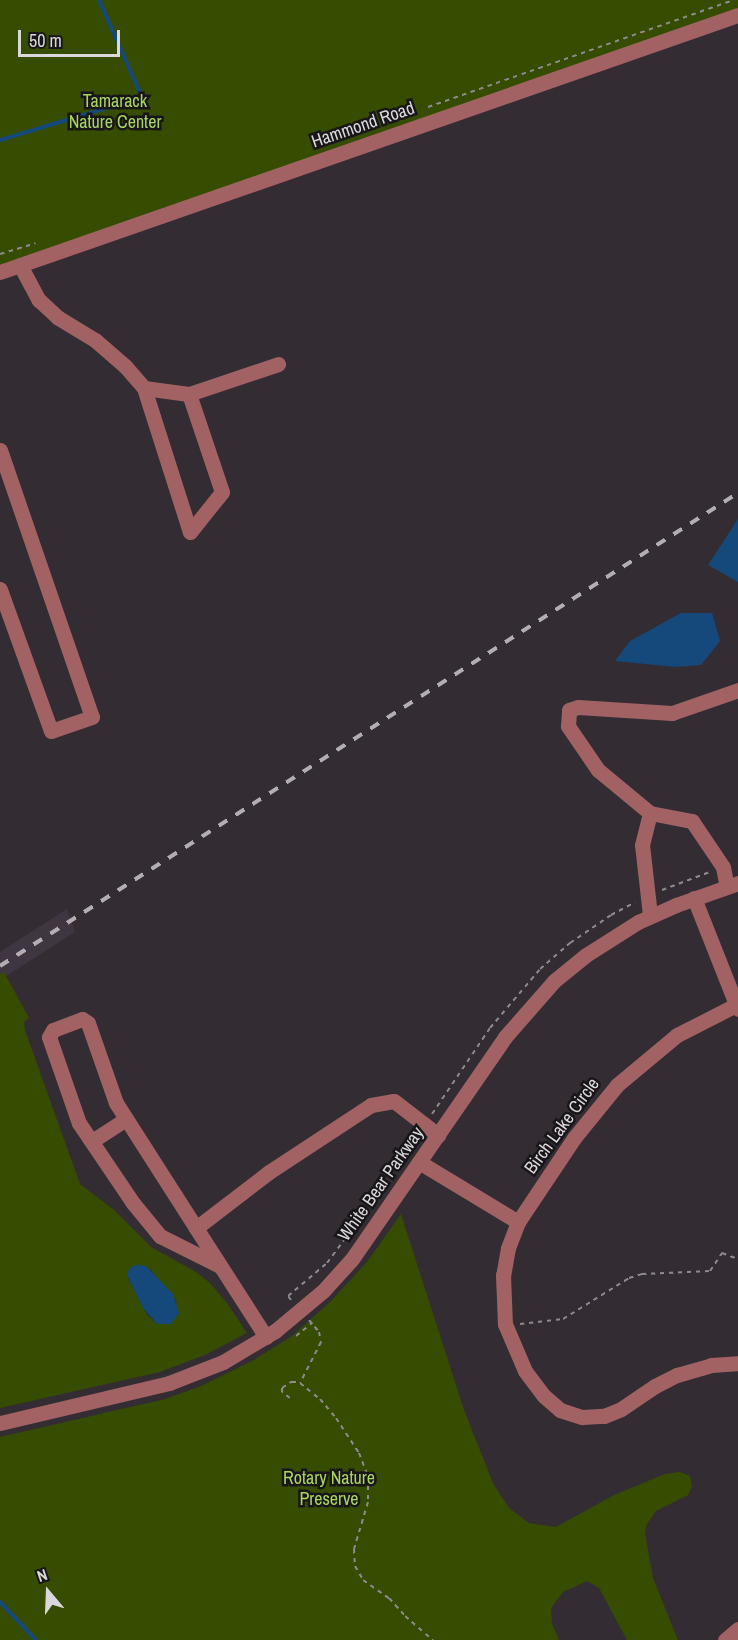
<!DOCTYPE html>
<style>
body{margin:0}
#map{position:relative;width:738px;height:1640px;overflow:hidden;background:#332d33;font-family:"Archivo Narrow",sans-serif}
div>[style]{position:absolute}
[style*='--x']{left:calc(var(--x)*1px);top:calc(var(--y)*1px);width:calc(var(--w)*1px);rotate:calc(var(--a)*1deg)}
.built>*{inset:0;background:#403641}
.green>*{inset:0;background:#354c01}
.water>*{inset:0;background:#15487b}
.stream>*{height:4px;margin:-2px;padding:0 2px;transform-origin:2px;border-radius:2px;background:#15487b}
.path>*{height:2px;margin-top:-1px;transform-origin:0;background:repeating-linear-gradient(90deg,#8e8a8e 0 4.5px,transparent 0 9px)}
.minor>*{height:15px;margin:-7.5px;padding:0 7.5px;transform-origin:7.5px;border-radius:7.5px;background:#a26264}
.rail>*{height:4px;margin-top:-2px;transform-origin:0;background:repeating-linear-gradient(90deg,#b2aeb2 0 10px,transparent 0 20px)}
span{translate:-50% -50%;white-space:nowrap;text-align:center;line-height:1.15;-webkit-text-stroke:5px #191619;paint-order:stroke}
.park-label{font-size:18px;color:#a9d660}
.street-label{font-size:18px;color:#dbd8db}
.north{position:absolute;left:18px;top:1562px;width:60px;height:60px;-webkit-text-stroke:4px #191619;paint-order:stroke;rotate:341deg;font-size:16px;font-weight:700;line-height:24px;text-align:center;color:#dbd8db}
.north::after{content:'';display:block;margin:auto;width:21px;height:27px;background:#dbd8db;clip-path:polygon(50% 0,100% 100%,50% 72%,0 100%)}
.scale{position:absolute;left:18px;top:30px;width:102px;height:27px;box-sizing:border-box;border:3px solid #dbd8db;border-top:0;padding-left:8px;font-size:18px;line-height:21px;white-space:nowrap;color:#dbd8db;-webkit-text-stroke:4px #191619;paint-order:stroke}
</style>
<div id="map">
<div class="built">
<i style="clip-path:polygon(67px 909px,75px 932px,0 980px,0 952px)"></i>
</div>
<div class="green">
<i style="clip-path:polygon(0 0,738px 0,738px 15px,0 271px)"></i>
<i style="clip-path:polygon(evenodd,4px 972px,29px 1018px,24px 1022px,25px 1030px,80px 1184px,114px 1210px,151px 1247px,196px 1272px,210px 1283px,227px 1303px,247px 1333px,205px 1355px,160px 1372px,0 1408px,0 974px,4px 972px,150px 1269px,177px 1302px,157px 1324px,147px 1315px,128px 1278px,150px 1269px)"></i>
<i style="clip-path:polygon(401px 1214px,464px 1410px,493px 1483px,509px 1508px,529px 1523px,556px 1527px,614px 1495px,665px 1474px,680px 1472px,690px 1476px,692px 1486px,688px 1495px,656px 1511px,647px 1524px,645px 1533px,653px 1578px,678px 1640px,627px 1640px,599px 1588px,587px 1581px,563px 1592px,551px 1608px,552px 1624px,559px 1640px,0 1640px,0 1437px,165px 1399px,201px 1386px,254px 1360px,292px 1336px,330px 1302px,367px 1262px)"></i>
</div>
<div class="water">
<i style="clip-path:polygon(738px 519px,738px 582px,708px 565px)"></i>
<i style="clip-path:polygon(681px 613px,712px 613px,720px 641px,701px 665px,676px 667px,615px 661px,630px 641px)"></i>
<i style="clip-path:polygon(136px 1265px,146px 1266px,173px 1294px,179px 1313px,171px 1324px,157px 1324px,143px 1308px,127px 1275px,129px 1269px)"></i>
</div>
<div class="stream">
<i style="--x:0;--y:140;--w:148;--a:-16.8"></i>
<i style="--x:142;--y:97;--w:106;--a:-113.9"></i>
<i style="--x:0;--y:1602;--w:52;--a:46.5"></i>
</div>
<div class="path">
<i style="--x:428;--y:107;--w:323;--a:-19.3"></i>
<i style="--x:0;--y:254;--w:37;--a:-17"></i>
<i style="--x:662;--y:890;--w:51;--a:-20.6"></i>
<i style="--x:432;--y:1114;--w:104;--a:-56"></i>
<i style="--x:490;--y:1028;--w:77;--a:-49.7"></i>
<i style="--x:540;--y:969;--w:40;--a:-41"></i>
<i style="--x:570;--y:943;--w:50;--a:-34.3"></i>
<i style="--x:611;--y:915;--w:27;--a:-28"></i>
<i style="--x:404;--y:1156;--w:24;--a:-57"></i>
<i style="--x:291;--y:1300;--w:5;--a:-127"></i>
<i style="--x:288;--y:1296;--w:51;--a:-40.2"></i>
<i style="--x:327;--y:1263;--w:96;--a:-53.5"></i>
<i style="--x:309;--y:1320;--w:16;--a:50"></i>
<i style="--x:319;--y:1332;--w:10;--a:79"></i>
<i style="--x:321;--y:1342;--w:46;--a:117.1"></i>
<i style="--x:300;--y:1383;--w:26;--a:39"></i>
<i style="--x:320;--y:1399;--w:25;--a:50"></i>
<i style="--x:336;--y:1418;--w:42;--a:56.7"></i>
<i style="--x:359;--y:1453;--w:26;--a:69"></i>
<i style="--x:368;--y:1477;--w:25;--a:90"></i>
<i style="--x:368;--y:1502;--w:49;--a:106.6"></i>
<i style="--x:354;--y:1549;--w:17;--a:87"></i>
<i style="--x:355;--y:1566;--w:16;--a:60"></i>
<i style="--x:363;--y:1580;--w:32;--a:35"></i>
<i style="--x:389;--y:1598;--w:24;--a:48"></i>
<i style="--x:405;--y:1616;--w:37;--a:41"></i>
<i style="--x:520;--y:1324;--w:43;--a:-6.6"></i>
<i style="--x:563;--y:1319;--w:78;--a:-31.8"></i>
<i style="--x:629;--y:1278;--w:14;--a:-17"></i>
<i style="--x:642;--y:1274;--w:68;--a:-2.5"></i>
<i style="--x:710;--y:1271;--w:22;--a:-56"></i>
<i style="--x:722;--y:1253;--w:17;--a:21"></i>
<i style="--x:296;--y:1336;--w:21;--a:-39"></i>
<i style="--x:290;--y:1398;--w:10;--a:-143"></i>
<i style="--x:282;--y:1392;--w:4;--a:-90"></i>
<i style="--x:282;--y:1388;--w:11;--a:-34"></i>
<i style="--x:291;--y:1382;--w:8;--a:0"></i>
</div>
<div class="minor">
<i style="--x:20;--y:265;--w:40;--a:62"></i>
<i style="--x:39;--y:300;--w:25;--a:43"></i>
<i style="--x:57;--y:317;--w:44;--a:31.2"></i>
<i style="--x:95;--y:340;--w:40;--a:41"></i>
<i style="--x:125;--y:366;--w:29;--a:49"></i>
<i style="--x:144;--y:388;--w:151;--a:72.3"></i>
<i style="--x:190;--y:532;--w:51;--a:-51.3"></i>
<i style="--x:222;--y:492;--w:103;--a:-108.6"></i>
<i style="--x:189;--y:394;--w:94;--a:-18.6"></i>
<i style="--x:0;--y:272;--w:781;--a:-19.2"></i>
<i style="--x:144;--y:388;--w:45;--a:7.6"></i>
<i style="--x:0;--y:450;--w:282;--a:71"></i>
<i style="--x:92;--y:717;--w:43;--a:161.1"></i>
<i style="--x:51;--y:731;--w:151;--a:-109.8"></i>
<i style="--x:650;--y:813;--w:43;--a:10.8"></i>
<i style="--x:692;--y:821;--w:55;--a:56"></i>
<i style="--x:723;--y:867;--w:20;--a:79"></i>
<i style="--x:694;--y:898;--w:119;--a:68.4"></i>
<i style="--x:650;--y:915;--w:70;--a:-96.5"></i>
<i style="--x:642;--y:845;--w:33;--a:-76"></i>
<i style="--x:650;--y:813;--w:67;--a:-140.4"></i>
<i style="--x:598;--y:770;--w:53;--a:-124.3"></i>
<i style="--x:568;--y:726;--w:16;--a:-86"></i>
<i style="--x:569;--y:710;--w:9;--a:-18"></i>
<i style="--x:578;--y:707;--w:94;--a:3.7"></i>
<i style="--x:672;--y:713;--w:70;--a:-19.2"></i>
<i style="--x:92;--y:1141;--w:40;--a:-32.9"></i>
<i style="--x:419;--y:1162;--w:116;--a:31.2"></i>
<i style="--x:518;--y:1222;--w:101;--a:-56.3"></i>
<i style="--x:574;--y:1138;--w:68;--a:-50.9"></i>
<i style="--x:617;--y:1085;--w:78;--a:-39.8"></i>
<i style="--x:677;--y:1035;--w:66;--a:-27"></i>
<i style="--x:518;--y:1222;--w:28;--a:111"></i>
<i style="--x:508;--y:1248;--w:27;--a:100"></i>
<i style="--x:503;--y:1275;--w:49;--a:87.7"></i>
<i style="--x:505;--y:1324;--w:51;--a:66.9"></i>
<i style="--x:525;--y:1371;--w:31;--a:53"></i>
<i style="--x:544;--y:1396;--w:21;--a:41"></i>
<i style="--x:560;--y:1410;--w:23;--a:18"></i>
<i style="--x:582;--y:1417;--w:22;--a:-3"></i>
<i style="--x:604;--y:1416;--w:18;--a:-22"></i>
<i style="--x:621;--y:1409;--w:41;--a:-34.1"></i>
<i style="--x:655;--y:1386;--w:25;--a:-27"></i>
<i style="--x:677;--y:1375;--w:35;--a:-16"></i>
<i style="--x:711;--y:1365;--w:27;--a:-4"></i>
<i style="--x:196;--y:1228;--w:148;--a:-122.6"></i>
<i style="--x:116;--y:1103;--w:85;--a:-109.3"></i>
<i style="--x:88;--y:1023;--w:7;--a:-146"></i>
<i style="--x:82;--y:1019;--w:31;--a:159"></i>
<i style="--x:53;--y:1030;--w:8;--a:120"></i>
<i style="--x:49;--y:1037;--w:91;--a:70.8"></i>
<i style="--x:79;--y:1123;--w:97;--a:56"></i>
<i style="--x:133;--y:1203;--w:43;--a:50.7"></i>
<i style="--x:160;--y:1236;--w:67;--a:26.6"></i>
<i style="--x:266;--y:1337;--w:130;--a:-122.7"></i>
<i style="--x:196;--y:1228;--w:92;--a:-37.5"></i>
<i style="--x:269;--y:1172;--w:122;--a:-33.3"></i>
<i style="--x:371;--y:1105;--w:23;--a:-10"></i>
<i style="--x:394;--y:1101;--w:56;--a:37.7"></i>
<i style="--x:0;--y:1423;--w:174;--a:-13.3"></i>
<i style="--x:169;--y:1383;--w:58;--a:-21.3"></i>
<i style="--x:223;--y:1362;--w:61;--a:-30.8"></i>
<i style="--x:275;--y:1331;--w:62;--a:-39.8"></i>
<i style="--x:323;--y:1291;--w:43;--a:-47.8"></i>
<i style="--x:352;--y:1259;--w:270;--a:-55.4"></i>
<i style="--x:505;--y:1037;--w:74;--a:-48.8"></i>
<i style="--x:554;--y:981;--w:41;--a:-39.1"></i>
<i style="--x:586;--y:955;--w:62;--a:-32.4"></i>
<i style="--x:638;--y:922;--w:42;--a:-24.1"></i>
<i style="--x:676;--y:905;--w:66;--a:-19.5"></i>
<i style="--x:725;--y:1640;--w:17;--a:-40"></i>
</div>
<div class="rail">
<i style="--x:0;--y:966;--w:877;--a:-32.66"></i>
</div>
<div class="park-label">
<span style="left:115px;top:112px">Tamarack<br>Nature Center</span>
<span style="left:329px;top:1489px">Rotary Nature<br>Preserve</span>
</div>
<div class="street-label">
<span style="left:363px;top:125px;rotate:-19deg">Hammond Road</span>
<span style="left:562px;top:1126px;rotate:-54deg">Birch Lake Circle</span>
<span style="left:381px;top:1184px;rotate:-55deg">White Bear Parkway</span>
</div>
<div class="north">N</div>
<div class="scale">50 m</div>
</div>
